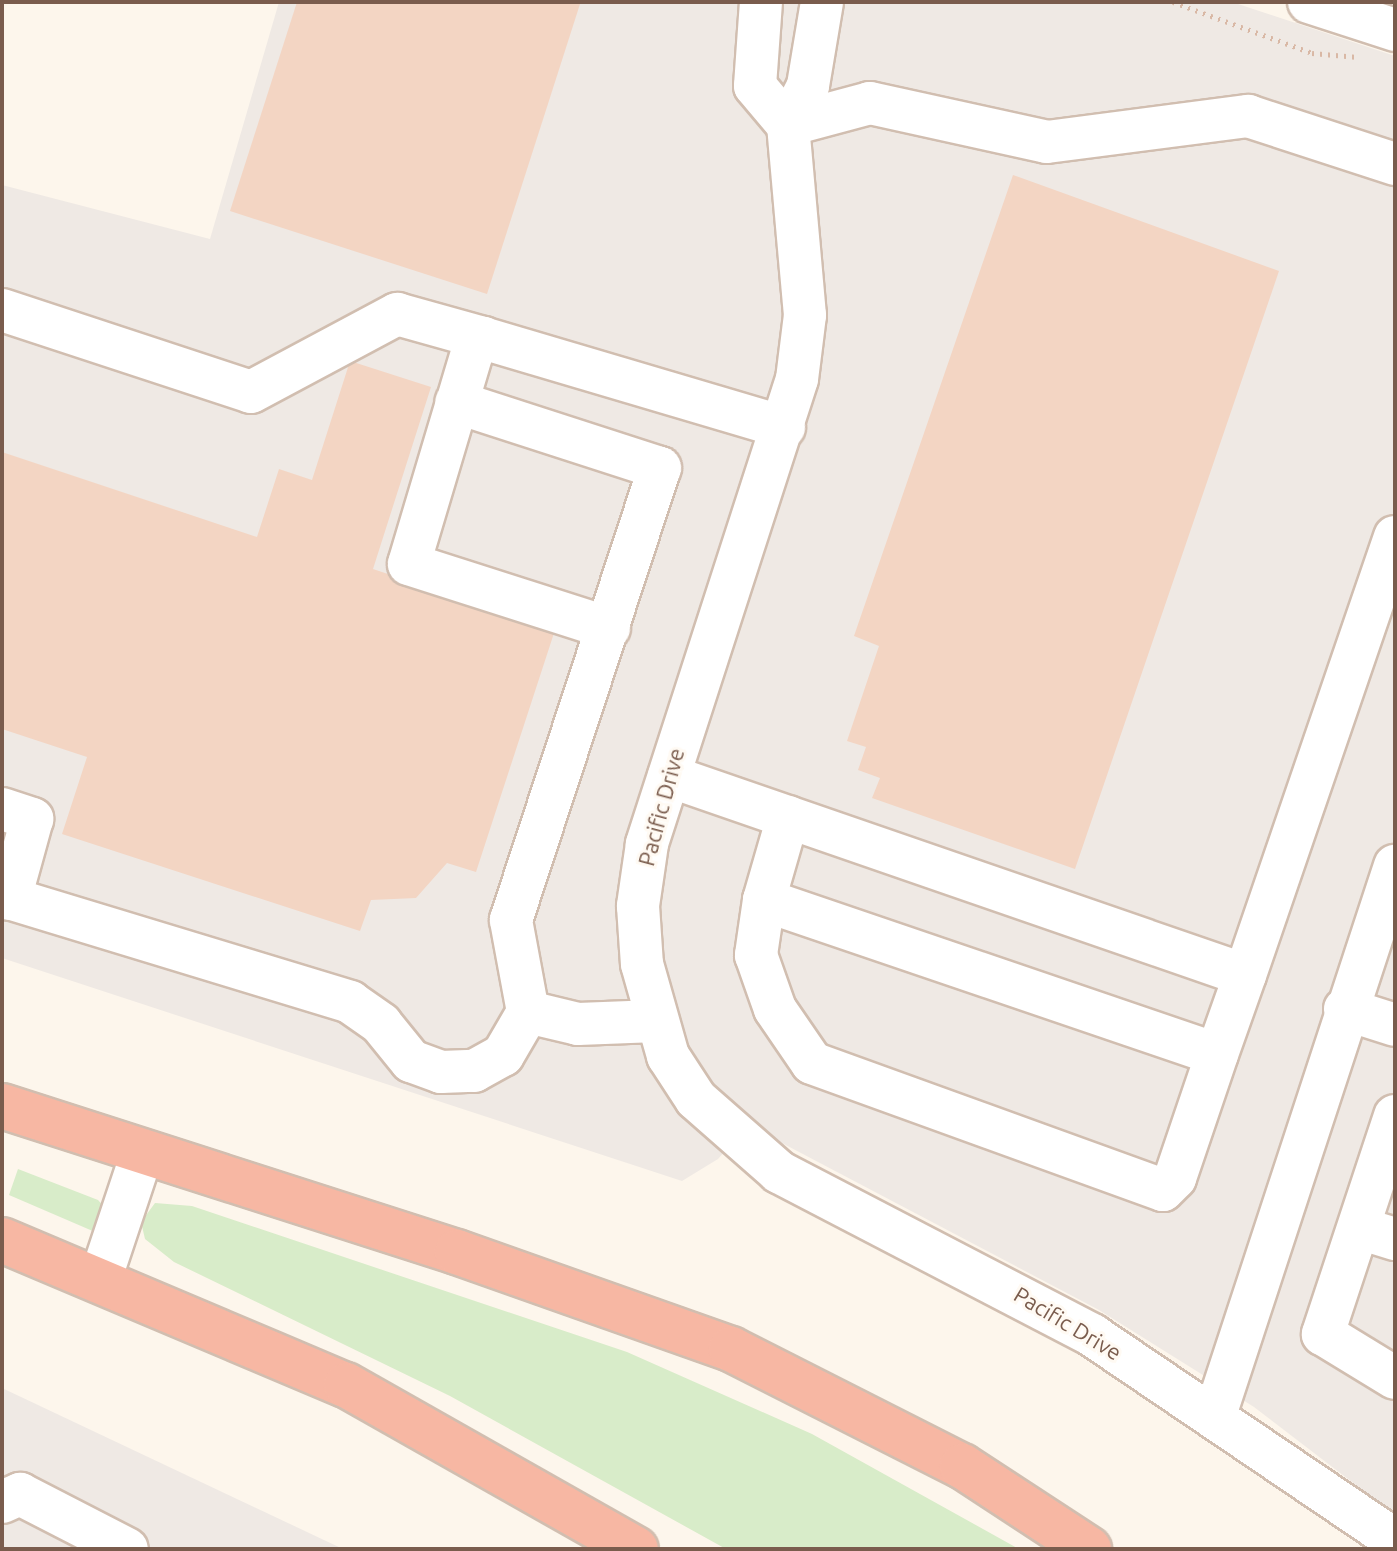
<!DOCTYPE html>
<style>
body{margin:0}
#map{position:relative;width:1397px;height:1551px;overflow:hidden;background:#fdf6ec;font-family:Ubuntu,sans-serif}
div>[style]{position:absolute}
[style*='--x']{left:calc(var(--x)*1px);top:calc(var(--y)*1px);width:calc(var(--w)*1px);rotate:calc(var(--a)*1deg)}
.industrial>*{inset:0;background:#efe9e4}
.green>*{inset:0;background:#d8ecc9}
.building>*{inset:0;background:#f3d5c3}
.path>*{height:5px;margin-top:-2.5px;transform-origin:0;background:repeating-linear-gradient(90deg,#d9b8a5 0 2px,transparent 0 8px)}
.roads{filter:drop-shadow(2px 0 #d1beb0) drop-shadow(-2px 0 #d1beb0) drop-shadow(0 2px #d1beb0) drop-shadow(0 -2px #d1beb0)}
.minor>*{height:42px;margin:-21px;padding:0 21px;transform-origin:21px;border-radius:21px;background:#fff}
.highway>*{height:44px;margin:-22px;padding:0 22px;transform-origin:22px;border-radius:22px;background:#f7b7a3}
span{translate:-50% -50%;white-space:nowrap;text-align:center;line-height:1.15;-webkit-text-stroke:6px #fffaf3;paint-order:stroke}
.street-label{font-size:22px;color:#7a5c4d}
.frame{position:absolute;inset:0;border:4px solid #7a5c4d;pointer-events:none}
</style>
<div id="map">
<div class="industrial">
<i style="clip-path:polygon(279px 2px,1232px 2px,1395px 56px,1395px 1515px,1254px 1407px,1099px 1310px,748px 1125px,718px 1159px,682px 1181px,2px 958px,2px 185px,210px 239px)"></i>
<i style="clip-path:polygon(2px 1388px,343px 1549px,2px 1549px)"></i>
</div>
<div class="green">
<i style="clip-path:polygon(18px 1169px,98px 1200px,108px 1211px,95px 1232px,9px 1195px)"></i>
<i style="clip-path:polygon(155px 1203px,192px 1206px,627px 1352px,812px 1434px,1019px 1549px,726px 1549px,450px 1396px,174px 1262px,145px 1239px,141px 1222px)"></i>
</div>
<div class="building">
<i style="clip-path:polygon(297px 2px,580px 4px,487px 294px,230px 211px)"></i>
<i style="clip-path:polygon(1013px 175px,1279px 271px,1075px 869px,872px 798px,880px 778px,858px 770px,866px 747px,847px 741px,879px 646px,854px 636px)"></i>
<i style="clip-path:polygon(350px 361px,431px 387px,373px 569px,555px 630px,476px 872px,447px 863px,416px 898px,371px 900px,360px 931px,62px 834px,87px 757px,2px 729px,2px 452px,257px 537px,279px 469px,312px 480px)"></i>
</div>
<div class="path">
<i style="--x:1173;--y:2;--w:148;--a:20.1"></i>
<i style="--x:1312;--y:53;--w:46;--a:5"></i>
</div>
<div class="roads">
<div class="minor">
<i style="--x:761;--y:2;--w:84;--a:94.1"></i>
<i style="--x:755;--y:86;--w:51;--a:49.8"></i>
<i style="--x:822;--y:2;--w:85;--a:99.5"></i>
<i style="--x:808;--y:86;--w:44;--a:117.1"></i>
<i style="--x:788;--y:125;--w:191;--a:84.9"></i>
<i style="--x:805;--y:315;--w:64;--a:97.1"></i>
<i style="--x:797;--y:379;--w:489;--a:107.9"></i>
<i style="--x:647;--y:844;--w:63;--a:98.3"></i>
<i style="--x:638;--y:906;--w:58;--a:86.1"></i>
<i style="--x:642;--y:964;--w:96;--a:74.2"></i>
<i style="--x:668;--y:1056;--w:51;--a:56.9"></i>
<i style="--x:696;--y:1099;--w:111;--a:41.3"></i>
<i style="--x:779;--y:1172;--w:353;--a:27.5"></i>
<i style="--x:1092;--y:1335;--w:366;--a:34.1"></i>
<i style="--x:1309;--y:2;--w:90;--a:18"></i>
<i style="--x:788;--y:125;--w:85;--a:-15"></i>
<i style="--x:870;--y:103;--w:181;--a:12.4"></i>
<i style="--x:1047;--y:142;--w:203;--a:-7.4"></i>
<i style="--x:1248;--y:116;--w:155;--a:18.1"></i>
<i style="--x:2;--y:310;--w:262;--a:18.2"></i>
<i style="--x:251;--y:392;--w:166;--a:-28.1"></i>
<i style="--x:397;--y:314;--w:89;--a:15.6"></i>
<i style="--x:609;--y:628;--w:210;--a:-162.3"></i>
<i style="--x:409;--y:564;--w:220;--a:-73.4"></i>
<i style="--x:472;--y:353;--w:19;--a:-54"></i>
<i style="--x:483;--y:338;--w:314;--a:16.5"></i>
<i style="--x:669;--y:776;--w:609;--a:19.06"></i>
<i style="--x:1245;--y:975;--w:463;--a:-71.1"></i>
<i style="--x:2;--y:809;--w:32;--a:18"></i>
<i style="--x:32;--y:819;--w:83;--a:105.4"></i>
<i style="--x:788;--y:817;--w:86;--a:106.1"></i>
<i style="--x:764;--y:900;--w:478;--a:18.8"></i>
<i style="--x:1217;--y:1054;--w:84;--a:-70.5"></i>
<i style="--x:2;--y:896;--w:364;--a:16.9"></i>
<i style="--x:350;--y:1002;--w:38;--a:35"></i>
<i style="--x:381;--y:1024;--w:48;--a:51"></i>
<i style="--x:411;--y:1061;--w:32;--a:20"></i>
<i style="--x:441;--y:1072;--w:33;--a:-2"></i>
<i style="--x:474;--y:1071;--w:33;--a:-29"></i>
<i style="--x:503;--y:1055;--w:50;--a:-59.8"></i>
<i style="--x:528;--y:1012;--w:94;--a:-100.5"></i>
<i style="--x:511;--y:920;--w:476;--a:-71.8"></i>
<i style="--x:660;--y:468;--w:214;--a:-162.1"></i>
<i style="--x:764;--y:900;--w:56;--a:98.3"></i>
<i style="--x:756;--y:955;--w:57;--a:70.6"></i>
<i style="--x:775;--y:1009;--w:65;--a:55.6"></i>
<i style="--x:812;--y:1063;--w:373;--a:19.9"></i>
<i style="--x:1163;--y:1190;--w:17;--a:-45"></i>
<i style="--x:1175;--y:1178;--w:131;--a:-71.3"></i>
<i style="--x:1345;--y:1009;--w:52;--a:17.7"></i>
<i style="--x:528;--y:1012;--w:51;--a:13.5"></i>
<i style="--x:578;--y:1024;--w:78;--a:-2.2"></i>
<i style="--x:1395;--y:1116;--w:230;--a:108.3"></i>
<i style="--x:1323;--y:1334;--w:84;--a:31.4"></i>
<i style="--x:1359;--y:1228;--w:38;--a:17"></i>
<i style="--x:100;--y:1280;--w:136;--a:-71.6"></i>
<i style="--x:1215;--y:1415;--w:578;--a:-71.85"></i>
<i style="--x:2;--y:1502;--w:20;--a:-24"></i>
<i style="--x:20;--y:1494;--w:120;--a:27.2"></i>
</div>
<div class="highway">
<i style="--x:2;--y:1106;--w:478;--a:17.8"></i>
<i style="--x:457;--y:1252;--w:291;--a:19.5"></i>
<i style="--x:731;--y:1349;--w:259;--a:26.9"></i>
<i style="--x:962;--y:1466;--w:152;--a:33.2"></i>
<i style="--x:2;--y:1240;--w:373;--a:22.9"></i>
<i style="--x:346;--y:1385;--w:333;--a:29.5"></i>
</div>
</div>
<div class="street-label">
<span style="left:661px;top:807px;rotate:-75deg">Pacific Drive</span>
<span style="left:1068px;top:1323px;rotate:31deg">Pacific Drive</span>
</div>
<div class="frame"></div>
</div>
